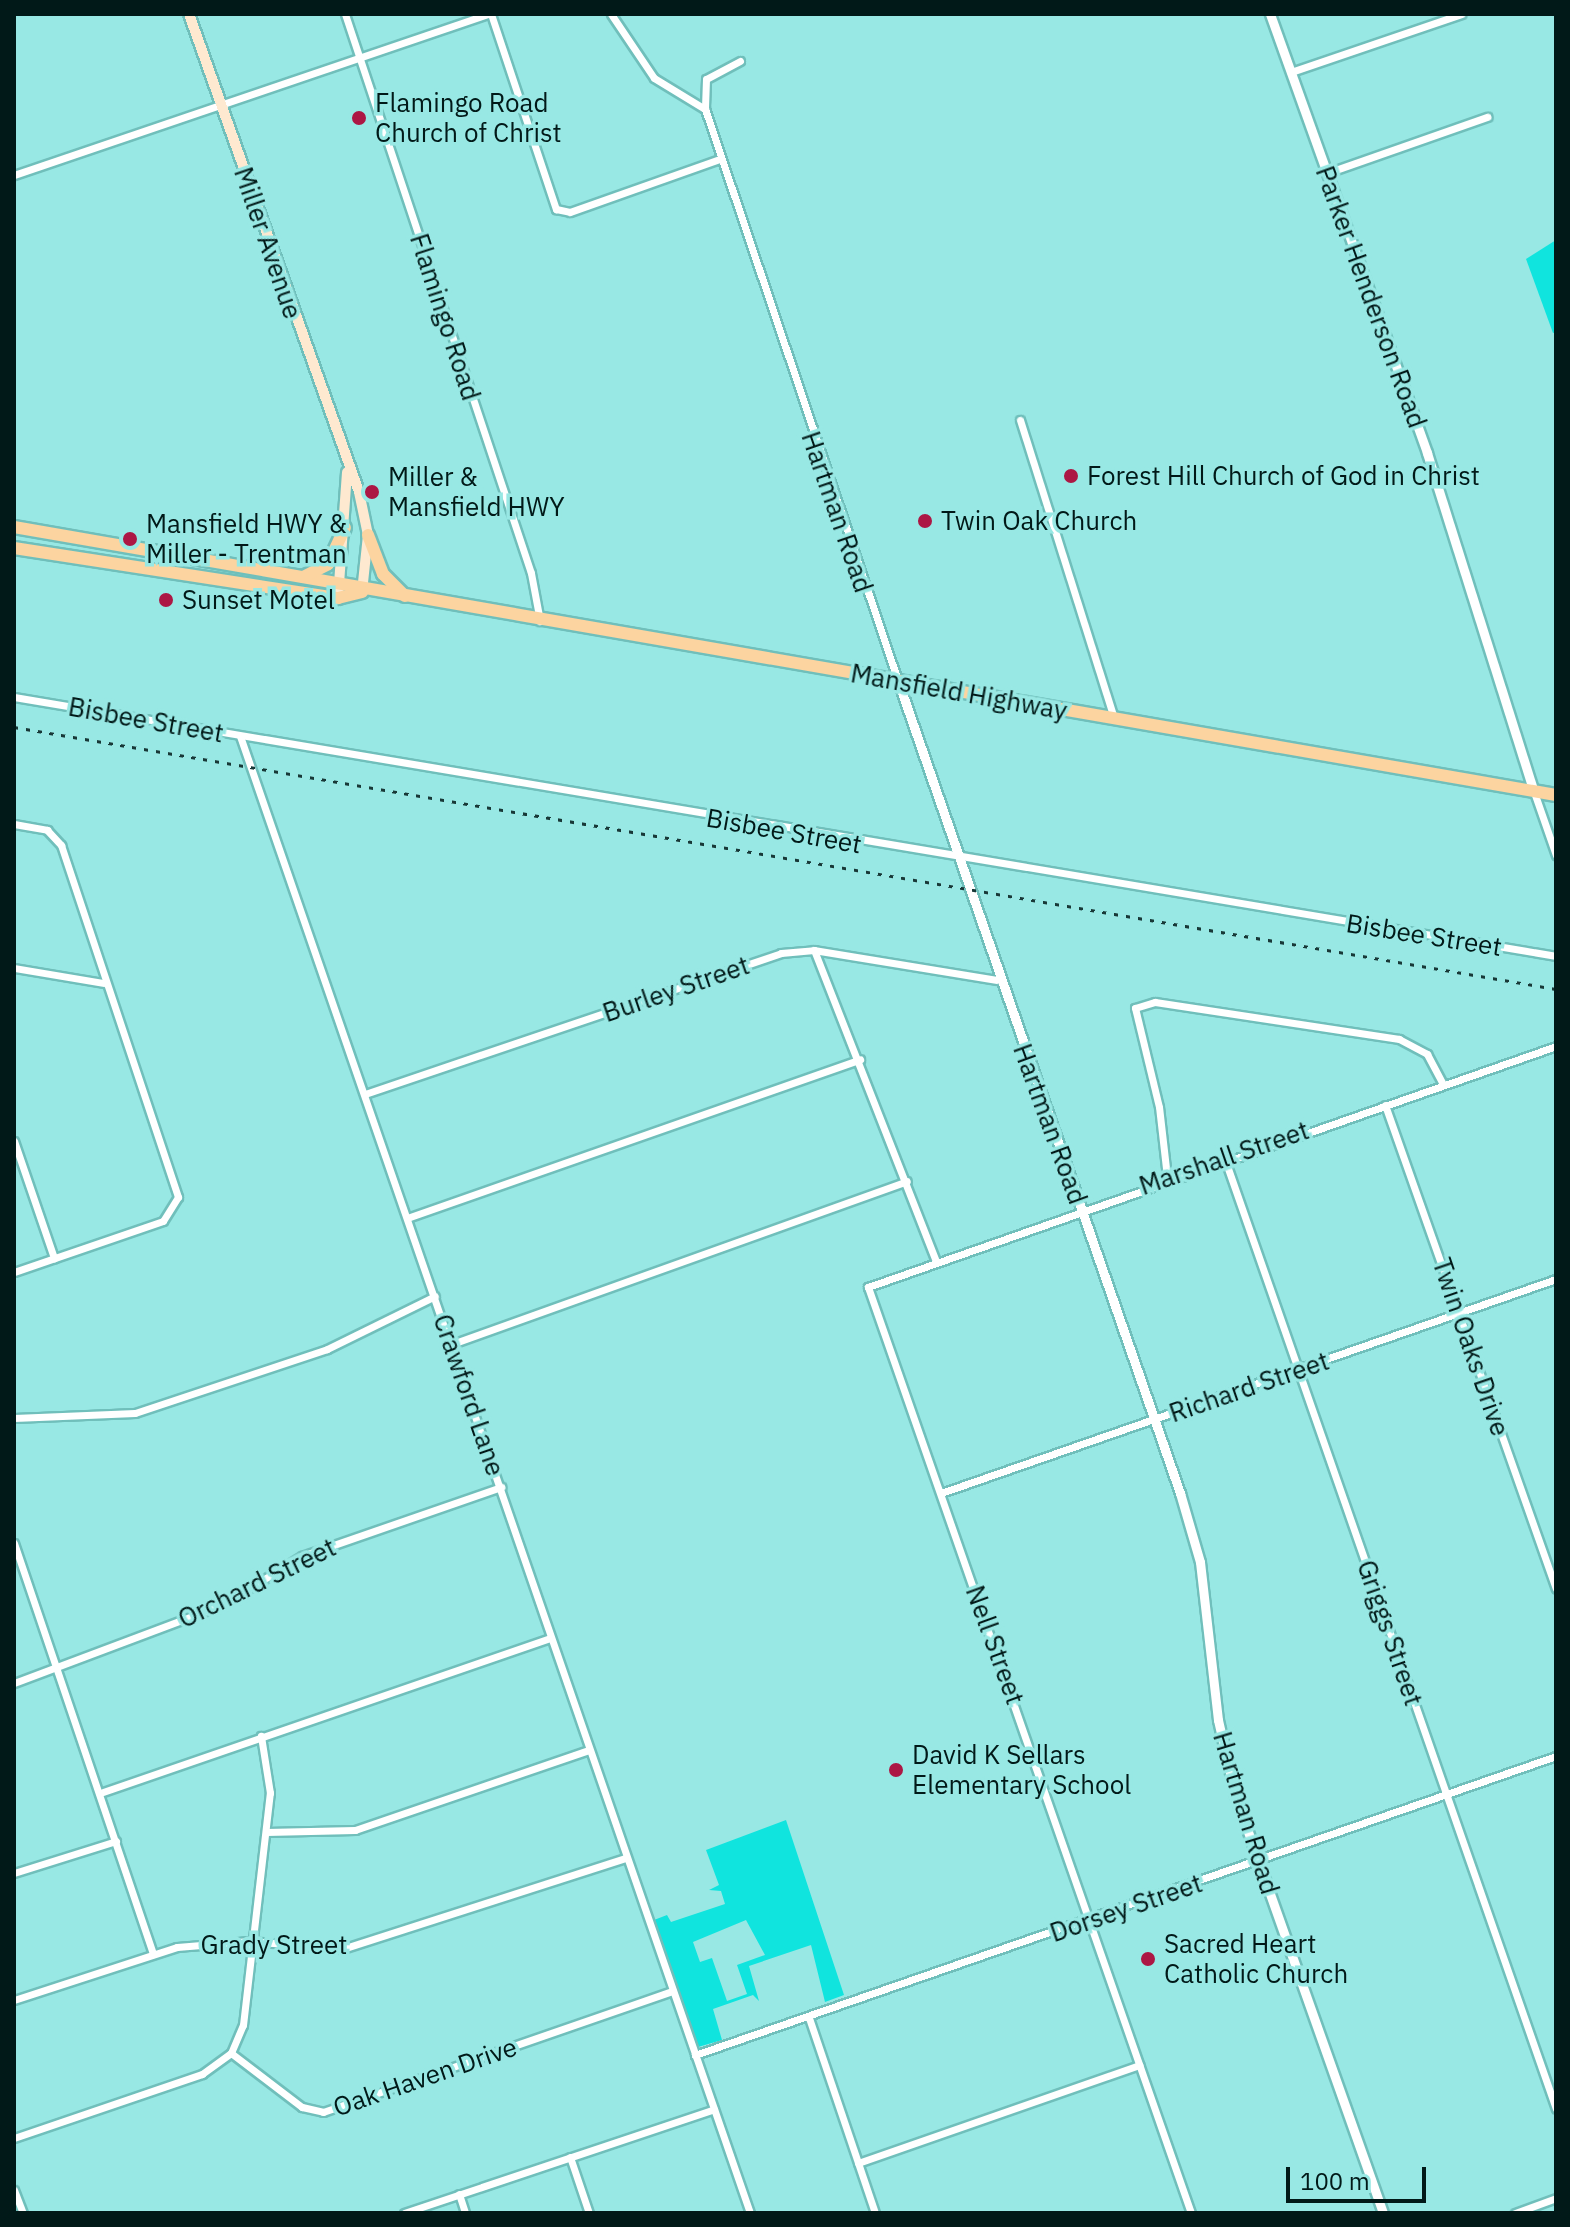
<!DOCTYPE html>
<style>
body{margin:0}
#map{position:relative;width:1570px;height:2227px;overflow:hidden;background:#98e8e4;font-family:"IBM Plex Sans",sans-serif}
div>[style]{position:absolute}
[style*='--x']{left:calc(var(--x)*1px);top:calc(var(--y)*1px);width:calc(var(--w)*1px);rotate:calc(var(--a)*1deg)}
.green>*{inset:0;background:#10e4de}
.roads{filter:drop-shadow(2px 0 #70bfbb) drop-shadow(-2px 0 #70bfbb) drop-shadow(0 2px #70bfbb) drop-shadow(0 -2px #70bfbb)}
.minor>*{height:7px;margin:-3.5px;padding:0 3.5px;transform-origin:3.5px;border-radius:3.5px;background:#fff}
.tertiary>*{height:9px;margin:-4.5px;padding:0 4.5px;transform-origin:4.5px;border-radius:4.5px;background:#fff}
.secondary>*{height:10px;margin:-5px;padding:0 5px;transform-origin:5px;border-radius:5px;background:#fee9d0}
.primary>*{height:12px;margin:-6px;padding:0 6px;transform-origin:6px;border-radius:6px;background:#fcd4a0}
.rail>*{height:3px;margin-top:-1.5px;transform-origin:0;background:repeating-linear-gradient(90deg,#183837 0 4px,transparent 0 12px)}
.dots>*{width:22px;height:22px;translate:-50% -50%;box-sizing:border-box;border:4px solid #98e8e4;border-radius:50%}
span{translate:-50% -50%;white-space:nowrap;text-align:center;line-height:1.15;-webkit-text-stroke:7px #98e8e4;paint-order:stroke}
.poi-label{font-size:26px;color:#011918}
.left{translate:0 -50%;text-align:left}
.street-label{font-size:26px;color:#011918}
.frame{position:absolute;inset:0;border:16px solid #011918;pointer-events:none}
.scale{position:absolute;left:1286px;top:2167px;width:140px;height:36px;box-sizing:border-box;border:4px solid #011918;border-top:0;padding-left:10px;font-size:24px;line-height:28px;white-space:nowrap;color:#011918;-webkit-text-stroke:6px #98e8e4;paint-order:stroke}
</style>
<div id="map">
<div class="green">
<i style="clip-path:polygon(1556px 240px,1556px 332px,1553px 333px,1526px 259px)"></i>
<i style="clip-path:polygon(evenodd,786px 1820px,844px 1995px,825px 2002px,811px 1945px,749px 1966px,759px 2001px,753px 1995px,713px 2009px,722px 2040px,698px 2047px,654px 1920px,667px 1915px,671px 1922px,725px 1904px,721px 1891px,709px 1890px,719px 1885px,706px 1850px,786px 1820px,746px 1920px,765px 1955px,737px 1965px,747px 1994px,727px 2001px,712px 1958px,700px 1962px,693px 1942px,746px 1920px)"></i>
</div>
<div class="roads">
<div class="minor">
<i style="--x:345;--y:14;--w:589;--a:71.6"></i>
<i style="--x:531;--y:573;--w:49;--a:79.4"></i>
<i style="--x:491;--y:14;--w:206;--a:71.6"></i>
<i style="--x:556;--y:209;--w:14;--a:12"></i>
<i style="--x:570;--y:212;--w:159;--a:-19.5"></i>
<i style="--x:611;--y:14;--w:77;--a:56.1"></i>
<i style="--x:654;--y:78;--w:60;--a:31.3"></i>
<i style="--x:740;--y:61;--w:38;--a:152"></i>
<i style="--x:706;--y:79;--w:30;--a:92"></i>
<i style="--x:705;--y:109;--w:604;--a:71.35"></i>
<i style="--x:1291;--y:72;--w:180;--a:-18.8"></i>
<i style="--x:1327;--y:173;--w:170;--a:-19.3"></i>
<i style="--x:14;--y:175;--w:501;--a:-18.76"></i>
<i style="--x:1020;--y:420;--w:313;--a:72.5"></i>
<i style="--x:14;--y:697;--w:1564;--a:9.53"></i>
<i style="--x:240;--y:736;--w:1563;--a:70.95"></i>
<i style="--x:1534;--y:792;--w:67;--a:70.8"></i>
<i style="--x:14;--y:824;--w:34;--a:10"></i>
<i style="--x:47;--y:830;--w:21;--a:47"></i>
<i style="--x:61;--y:845;--w:371;--a:71.6"></i>
<i style="--x:178;--y:1197;--w:28;--a:122"></i>
<i style="--x:163;--y:1221;--w:157;--a:161.1"></i>
<i style="--x:814;--y:950;--w:332;--a:68.6"></i>
<i style="--x:14;--y:968;--w:91;--a:9.5"></i>
<i style="--x:365;--y:1094;--w:439;--a:-18.7"></i>
<i style="--x:781;--y:953;--w:33;--a:-5"></i>
<i style="--x:814;--y:950;--w:185;--a:9.3"></i>
<i style="--x:1385;--y:1105;--w:513;--a:70.54"></i>
<i style="--x:14;--y:1141;--w:124;--a:71.1"></i>
<i style="--x:1224;--y:1157;--w:1008;--a:70.77"></i>
<i style="--x:1167;--y:1177;--w:70;--a:-96.5"></i>
<i style="--x:1159;--y:1107;--w:102;--a:-103.6"></i>
<i style="--x:1135;--y:1008;--w:21;--a:-17"></i>
<i style="--x:1155;--y:1002;--w:247;--a:8.6"></i>
<i style="--x:1399;--y:1039;--w:32;--a:28"></i>
<i style="--x:1427;--y:1054;--w:34;--a:62"></i>
<i style="--x:410;--y:1217;--w:477;--a:-19.3"></i>
<i style="--x:452;--y:1344;--w:483;--a:-19.7"></i>
<i style="--x:14;--y:1418;--w:121;--a:-2.4"></i>
<i style="--x:135;--y:1413;--w:202;--a:-18.4"></i>
<i style="--x:327;--y:1349;--w:120;--a:-26.1"></i>
<i style="--x:941;--y:1493;--w:651;--a:-19.19"></i>
<i style="--x:14;--y:1543;--w:434;--a:71.3"></i>
<i style="--x:14;--y:1683;--w:222;--a:-20.6"></i>
<i style="--x:222;--y:1605;--w:94;--a:-31.5"></i>
<i style="--x:302;--y:1556;--w:211;--a:-19.1"></i>
<i style="--x:103;--y:1792;--w:473;--a:-19"></i>
<i style="--x:266;--y:1832;--w:89;--a:-1.3"></i>
<i style="--x:355;--y:1830;--w:246;--a:-18.9"></i>
<i style="--x:14;--y:1873;--w:107;--a:-17.4"></i>
<i style="--x:14;--y:2000;--w:171;--a:-18"></i>
<i style="--x:177;--y:1947;--w:73;--a:-4.7"></i>
<i style="--x:250;--y:1941;--w:92;--a:5"></i>
<i style="--x:342;--y:1949;--w:297;--a:-17.8"></i>
<i style="--x:809;--y:2018;--w:206;--a:71.3"></i>
<i style="--x:231;--y:2053;--w:89;--a:37.3"></i>
<i style="--x:302;--y:2107;--w:22;--a:13"></i>
<i style="--x:323;--y:2112;--w:370;--a:-19.1"></i>
<i style="--x:695;--y:2055;--w:911;--a:-19.15"></i>
<i style="--x:14;--y:2138;--w:199;--a:-18.8"></i>
<i style="--x:202;--y:2074;--w:36;--a:-36"></i>
<i style="--x:231;--y:2053;--w:30;--a:-67"></i>
<i style="--x:243;--y:2025;--w:234;--a:-83.4"></i>
<i style="--x:270;--y:1793;--w:58;--a:-99"></i>
<i style="--x:570;--y:2157;--w:59;--a:71.3"></i>
<i style="--x:858;--y:2163;--w:298;--a:-19.2"></i>
<i style="--x:14;--y:2190;--w:25;--a:69"></i>
<i style="--x:459;--y:2194;--w:20;--a:72"></i>
<i style="--x:404;--y:2213;--w:327;--a:-18.5"></i>
<i style="--x:1191;--y:2213;--w:981;--a:-109.23"></i>
<i style="--x:868;--y:1287;--w:729;--a:-19.3"></i>
<i style="--x:1515;--y:2213;--w:44;--a:-20.1"></i>
</div>
<div class="tertiary">
<i style="--x:1270;--y:14;--w:466;--a:70.3"></i>
<i style="--x:1427;--y:453;--w:355;--a:72.5"></i>
<i style="--x:898;--y:681;--w:860;--a:70.85"></i>
<i style="--x:1180;--y:1493;--w:72;--a:73.8"></i>
<i style="--x:1200;--y:1562;--w:159;--a:83.5"></i>
<i style="--x:1218;--y:1720;--w:77;--a:77.2"></i>
<i style="--x:1235;--y:1795;--w:443;--a:70.5"></i>
</div>
<div class="secondary">
<i style="--x:189;--y:14;--w:507;--a:70.42"></i>
<i style="--x:359;--y:492;--w:44;--a:78.2"></i>
<i style="--x:368;--y:535;--w:57;--a:96"></i>
<i style="--x:338;--y:598;--w:126;--a:-85.9"></i>
</div>
<div class="primary">
<i style="--x:14;--y:527;--w:1565;--a:9.86"></i>
<i style="--x:368;--y:535;--w:42;--a:69"></i>
<i style="--x:383;--y:574;--w:31;--a:45"></i>
<i style="--x:14;--y:548;--w:328;--a:8.8"></i>
<i style="--x:338;--y:598;--w:25;--a:-14"></i>
<i style="--x:303;--y:577;--w:28;--a:-27"></i>
<i style="--x:328;--y:564;--w:40;--a:-65"></i>
</div>
</div>
<div class="rail">
<i style="--x:14;--y:727;--w:1564;--a:9.64"></i>
</div>
<div class="dots">
<i style="left:359px;top:118px;background:#ac1744"></i>
<i style="left:1071px;top:476px;background:#ac1744"></i>
<i style="left:372px;top:492px;background:#ac1744"></i>
<i style="left:925px;top:521px;background:#ac1744"></i>
<i style="left:130px;top:539px;background:#ac1744"></i>
<i style="left:166px;top:600px;background:#ac1744"></i>
<i style="left:896px;top:1770px;background:#ac1744"></i>
<i style="left:1148px;top:1959px;background:#ac1744"></i>
</div>
<div class="poi-label">
<span class="left" style="left:375px;top:118px">Flamingo Road<br>Church of Christ</span>
<span class="left" style="left:1087px;top:476px">Forest Hill Church of God in Christ</span>
<span class="left" style="left:388px;top:492px">Miller &amp;<br>Mansfield HWY</span>
<span class="left" style="left:941px;top:521px">Twin Oak Church</span>
<span class="left" style="left:146px;top:539px">Mansfield HWY &amp;<br>Miller - Trentman</span>
<span class="left" style="left:182px;top:600px">Sunset Motel</span>
<span class="left" style="left:912px;top:1770px">David K Sellars<br>Elementary School</span>
<span class="left" style="left:1164px;top:1959px">Sacred Heart<br>Catholic Church</span>
</div>
<div class="street-label">
<span style="left:268px;top:243px;rotate:71deg">Miller Avenue</span>
<span style="left:1371px;top:297px;rotate:70deg">Parker Henderson Road</span>
<span style="left:445px;top:317px;rotate:72deg">Flamingo Road</span>
<span style="left:837px;top:512px;rotate:71deg">Hartman Road</span>
<span style="left:959px;top:692px;rotate:10deg">Mansfield Highway</span>
<span style="left:146px;top:720px;rotate:10deg">Bisbee Street</span>
<span style="left:784px;top:831px;rotate:10deg">Bisbee Street</span>
<span style="left:1424px;top:935px;rotate:9deg">Bisbee Street</span>
<span style="left:676px;top:989px;rotate:-19deg">Burley Street</span>
<span style="left:1050px;top:1124px;rotate:70deg">Hartman Road</span>
<span style="left:1224px;top:1158px;rotate:-19deg">Marshall Street</span>
<span style="left:1471px;top:1347px;rotate:71deg">Twin Oaks Drive</span>
<span style="left:1249px;top:1387px;rotate:-19deg">Richard Street</span>
<span style="left:469px;top:1395px;rotate:71deg">Crawford Lane</span>
<span style="left:257px;top:1583px;rotate:-26deg">Orchard Street</span>
<span style="left:1390px;top:1633px;rotate:71deg">Griggs Street</span>
<span style="left:995px;top:1645px;rotate:70deg">Nell Street</span>
<span style="left:1246px;top:1813px;rotate:73deg">Hartman Road</span>
<span style="left:1126px;top:1908px;rotate:-19deg">Dorsey Street</span>
<span style="left:274px;top:1945px">Grady Street</span>
<span style="left:425px;top:2077px;rotate:-19deg">Oak Haven Drive</span>
</div>
<div class="frame"></div>
<div class="scale">100 m</div>
</div>
